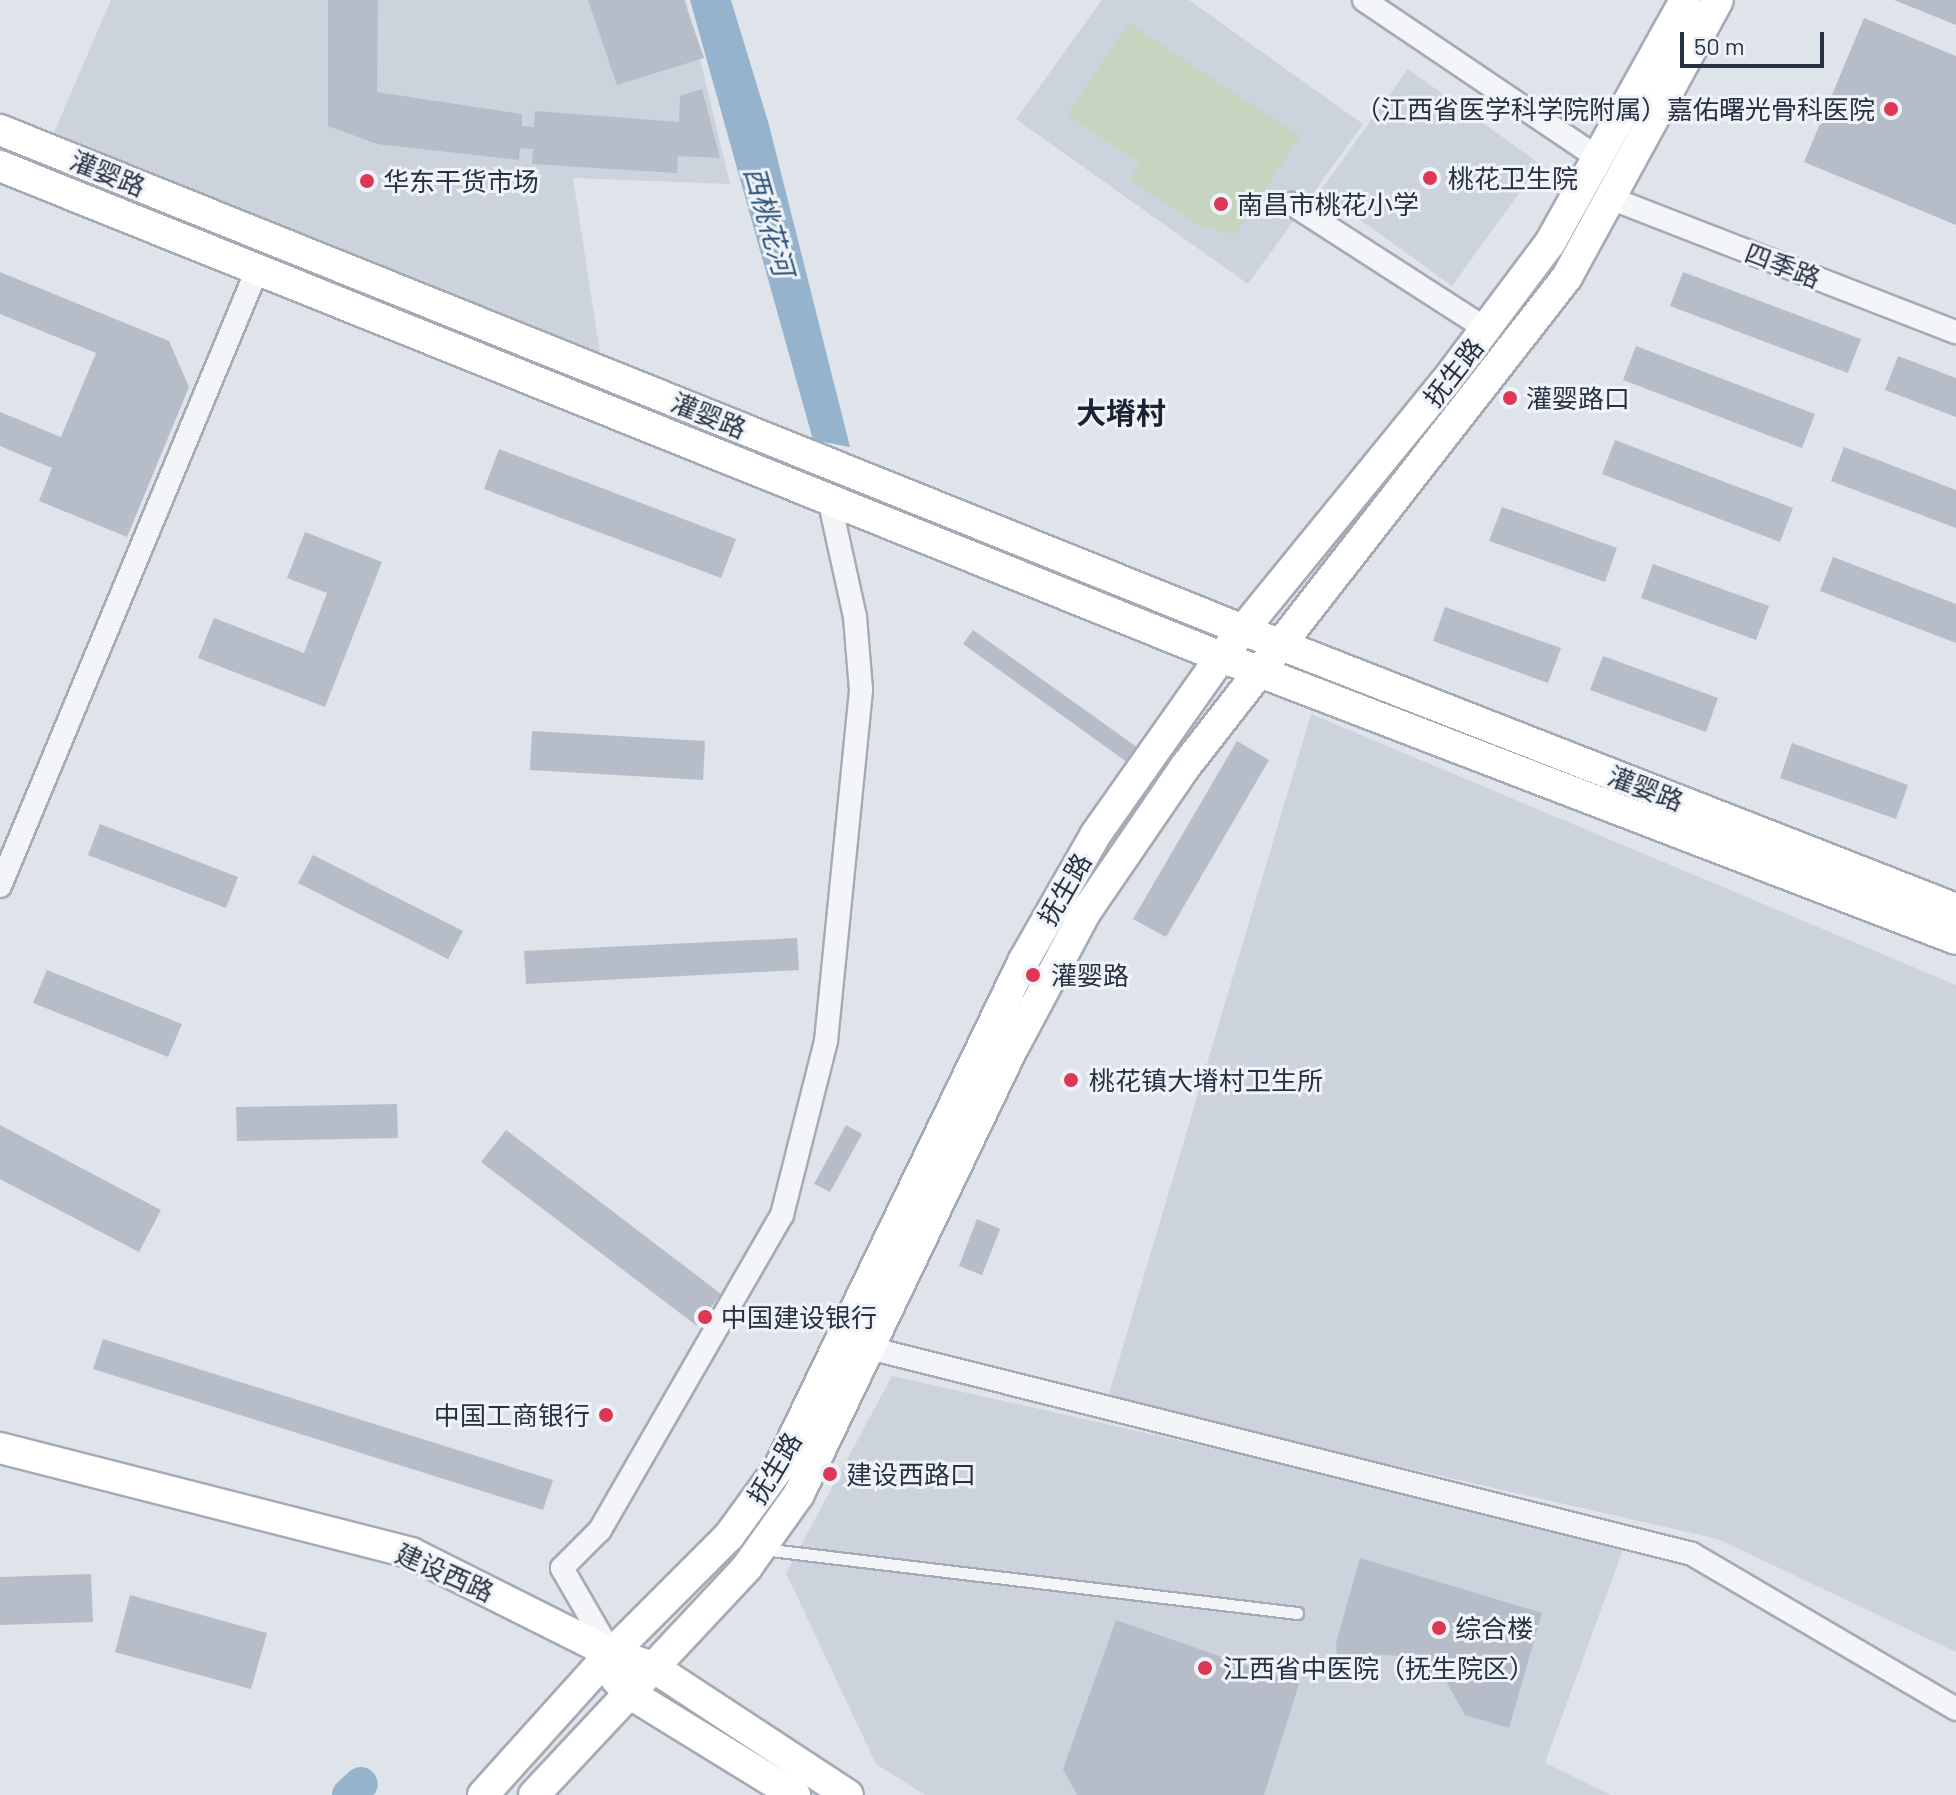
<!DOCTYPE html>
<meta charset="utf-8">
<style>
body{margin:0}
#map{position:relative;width:1956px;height:1795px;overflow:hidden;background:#dfe4ea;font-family:Barlow,"Noto Sans SC",sans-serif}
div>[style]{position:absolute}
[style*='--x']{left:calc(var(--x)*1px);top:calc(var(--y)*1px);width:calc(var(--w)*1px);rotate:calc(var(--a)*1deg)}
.built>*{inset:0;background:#cdd3dc}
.green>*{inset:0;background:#c6d5c0}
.water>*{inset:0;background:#96b3ce}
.river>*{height:34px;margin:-17px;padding:0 17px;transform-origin:17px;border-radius:17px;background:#96b3ce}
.building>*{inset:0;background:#b6bdc8}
.roads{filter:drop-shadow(2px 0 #a4abb5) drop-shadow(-2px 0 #a4abb5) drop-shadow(0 2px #a4abb5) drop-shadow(0 -2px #a4abb5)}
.service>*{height:11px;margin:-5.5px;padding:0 5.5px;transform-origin:5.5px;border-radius:5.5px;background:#f3f5f8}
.minor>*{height:22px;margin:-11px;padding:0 11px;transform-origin:11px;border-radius:11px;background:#f3f5f8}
.secondary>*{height:30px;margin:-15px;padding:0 15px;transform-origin:15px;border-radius:15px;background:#fff}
.dots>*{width:22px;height:22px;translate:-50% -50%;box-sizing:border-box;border:4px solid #eff3f7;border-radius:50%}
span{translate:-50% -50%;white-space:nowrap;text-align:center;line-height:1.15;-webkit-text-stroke:6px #eff3f7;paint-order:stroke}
.poi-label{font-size:26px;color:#263243}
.right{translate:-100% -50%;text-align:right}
.left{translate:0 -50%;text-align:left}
.street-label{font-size:26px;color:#263243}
.water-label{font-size:28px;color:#2c527c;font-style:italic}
.quarter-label{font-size:30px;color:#192334;font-weight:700}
.scale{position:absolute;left:1680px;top:32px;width:144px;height:36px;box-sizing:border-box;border:4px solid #263243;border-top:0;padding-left:10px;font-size:24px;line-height:28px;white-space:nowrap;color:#263243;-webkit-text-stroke:6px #eff3f7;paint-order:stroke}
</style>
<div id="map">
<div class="built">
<i style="clip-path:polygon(111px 0,686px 0,730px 184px,573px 178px,601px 360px,52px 137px)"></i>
<i style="clip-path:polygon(1102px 0,1189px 0,1363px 124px,1248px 284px,1016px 119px)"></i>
<i style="clip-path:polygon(1408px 69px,1540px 164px,1452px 286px,1320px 191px)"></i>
<i style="clip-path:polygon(1311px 714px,1956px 985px,1956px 1652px,1718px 1539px,1107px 1400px)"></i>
<i style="clip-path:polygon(892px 1376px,1626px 1541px,1545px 1763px,1611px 1795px,925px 1795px,876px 1764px,786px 1573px)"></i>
</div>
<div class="green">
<i style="clip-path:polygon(1129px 23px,1300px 136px,1235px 235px,1201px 226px,1129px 180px,1140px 163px,1067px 115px)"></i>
</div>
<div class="water">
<i style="clip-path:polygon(690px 0,731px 0,769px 125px,850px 447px,813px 440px)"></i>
</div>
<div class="river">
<i style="--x:349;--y:1795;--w:16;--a:-43"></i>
</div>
<div class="building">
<i style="clip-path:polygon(328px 0,378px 0,377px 92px,522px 114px,522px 126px,534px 127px,535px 111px,679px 122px,680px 96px,702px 89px,720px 158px,678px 156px,677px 173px,532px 164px,533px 149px,520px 148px,519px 160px,377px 144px,328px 126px)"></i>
<i style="clip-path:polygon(588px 0,684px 0,704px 58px,617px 85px)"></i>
<i style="clip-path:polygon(1894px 0,1956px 0,1956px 25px)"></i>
<i style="clip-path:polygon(1864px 18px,1956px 56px,1956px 225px,1804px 162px)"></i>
<i style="clip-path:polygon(0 272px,169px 341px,189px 387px,127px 537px,39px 501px,52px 468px,0 446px,0 412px,61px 437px,96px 353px,0 314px)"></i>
<i style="clip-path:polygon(1683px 272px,1861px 339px,1848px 373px,1670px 306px)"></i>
<i style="clip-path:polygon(1636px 346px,1815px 414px,1802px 448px,1623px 380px)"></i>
<i style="clip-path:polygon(1898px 356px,1956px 378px,1956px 417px,1885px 390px)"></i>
<i style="clip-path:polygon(1615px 440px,1793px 508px,1780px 542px,1602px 474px)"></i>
<i style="clip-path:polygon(1844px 447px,1956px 490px,1956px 528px,1831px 481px)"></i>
<i style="clip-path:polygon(499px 449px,736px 539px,721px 578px,484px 489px)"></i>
<i style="clip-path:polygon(1502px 507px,1617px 548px,1605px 582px,1489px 541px)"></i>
<i style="clip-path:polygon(305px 532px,382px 562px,325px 707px,198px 658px,214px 618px,304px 653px,327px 593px,287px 578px)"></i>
<i style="clip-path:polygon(1833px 557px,1956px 604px,1956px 643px,1820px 591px)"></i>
<i style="clip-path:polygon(1653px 564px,1769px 606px,1756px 640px,1641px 598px)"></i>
<i style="clip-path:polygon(1445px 607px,1561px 648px,1548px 683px,1433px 641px)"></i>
<i style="clip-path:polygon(973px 630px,1141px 750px,1131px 765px,963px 644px)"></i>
<i style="clip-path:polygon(1603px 656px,1718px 698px,1706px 732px,1590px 690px)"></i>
<i style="clip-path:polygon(532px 731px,705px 741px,703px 780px,530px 770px)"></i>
<i style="clip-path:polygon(1237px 741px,1269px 760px,1166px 937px,1133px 919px)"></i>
<i style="clip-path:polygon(1792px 743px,1908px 785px,1896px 819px,1780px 778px)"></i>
<i style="clip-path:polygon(100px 824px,238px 877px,226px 908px,88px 855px)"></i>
<i style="clip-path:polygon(313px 855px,463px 931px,448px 959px,298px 883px)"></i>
<i style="clip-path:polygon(797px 938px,799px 970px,526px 984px,524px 951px)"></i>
<i style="clip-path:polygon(47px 970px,182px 1024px,168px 1057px,33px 1003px)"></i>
<i style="clip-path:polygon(397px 1104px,398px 1138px,237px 1141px,236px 1107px)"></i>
<i style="clip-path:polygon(0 1125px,161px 1210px,139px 1252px,0 1179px)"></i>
<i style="clip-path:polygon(846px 1125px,862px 1134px,830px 1192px,814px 1184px)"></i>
<i style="clip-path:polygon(506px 1130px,721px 1294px,697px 1326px,481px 1162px)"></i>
<i style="clip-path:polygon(977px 1219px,1000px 1229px,982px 1275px,959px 1266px)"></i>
<i style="clip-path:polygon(103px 1339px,553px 1480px,543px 1510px,93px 1369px)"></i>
<i style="clip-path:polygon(1360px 1558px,1542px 1613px,1509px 1728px,1465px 1715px,1446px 1681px,1399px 1656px,1370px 1654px,1352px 1661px,1337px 1655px,1336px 1643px)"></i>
<i style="clip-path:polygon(91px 1574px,93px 1622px,0 1625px,0 1577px)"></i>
<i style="clip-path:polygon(130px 1595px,267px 1633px,251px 1689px,115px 1652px)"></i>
<i style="clip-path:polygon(1116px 1620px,1299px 1684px,1264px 1795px,1077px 1795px,1063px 1769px)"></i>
</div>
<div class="roads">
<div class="service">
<i style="--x:762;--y:1549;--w:539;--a:6.82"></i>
</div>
<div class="minor">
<i style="--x:1364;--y:0;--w:281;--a:34"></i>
<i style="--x:1610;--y:198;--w:371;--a:21.2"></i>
<i style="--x:1292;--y:204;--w:231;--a:32.8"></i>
<i style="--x:0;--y:886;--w:667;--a:-67.35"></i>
<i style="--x:869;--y:1348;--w:848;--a:14.05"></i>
<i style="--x:1692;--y:1554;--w:306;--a:30.4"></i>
<i style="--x:611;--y:1653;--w:98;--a:-120"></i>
<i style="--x:562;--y:1568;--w:54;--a:-45"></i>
<i style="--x:600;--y:1530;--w:364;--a:-60"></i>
<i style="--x:782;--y:1215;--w:179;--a:-75.8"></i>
<i style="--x:826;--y:1041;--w:353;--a:-84.3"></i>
<i style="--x:861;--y:690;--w:73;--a:-94.7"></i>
<i style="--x:855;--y:617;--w:121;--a:-102.4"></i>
</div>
<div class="secondary">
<i style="--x:0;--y:130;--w:1340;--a:21.91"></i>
<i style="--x:1243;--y:630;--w:766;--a:21.37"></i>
<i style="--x:0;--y:166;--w:1316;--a:21.91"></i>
<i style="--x:1221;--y:657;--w:787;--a:20.99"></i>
<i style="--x:0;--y:1448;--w:424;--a:14.3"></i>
<i style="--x:411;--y:1553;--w:224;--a:26.6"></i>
<i style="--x:611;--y:1653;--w:44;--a:18.4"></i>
<i style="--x:653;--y:1667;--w:233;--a:33.3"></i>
<i style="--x:616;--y:1679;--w:19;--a:47"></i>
<i style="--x:629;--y:1693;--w:195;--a:31.6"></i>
<i style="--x:483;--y:1795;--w:176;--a:-48"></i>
<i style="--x:601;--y:1664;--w:181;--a:-45"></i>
<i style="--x:729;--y:1536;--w:87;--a:-53.9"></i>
<i style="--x:780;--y:1466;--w:560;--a:-64.26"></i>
<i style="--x:1023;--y:962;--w:147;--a:-60.3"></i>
<i style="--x:1096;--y:834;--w:217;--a:-54.8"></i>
<i style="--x:1221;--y:657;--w:353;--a:-50.8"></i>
<i style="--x:1444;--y:384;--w:176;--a:-53.1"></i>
<i style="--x:1550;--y:243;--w:278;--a:-60.9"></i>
<i style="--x:534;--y:1795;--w:312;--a:-46.9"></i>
<i style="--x:747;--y:1567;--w:90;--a:-54.5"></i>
<i style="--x:799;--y:1494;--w:497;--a:-64.4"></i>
<i style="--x:1014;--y:1046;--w:151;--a:-61.9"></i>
<i style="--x:1085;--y:913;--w:177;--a:-55.6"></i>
<i style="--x:1185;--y:767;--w:621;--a:-52.06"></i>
<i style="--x:1567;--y:277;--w:315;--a:-61.4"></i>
</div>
</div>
<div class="dots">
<i style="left:1891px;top:109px;background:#dd3755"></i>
<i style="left:1430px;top:178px;background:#dd3755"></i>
<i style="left:367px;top:181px;background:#dd3755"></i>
<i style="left:1221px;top:204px;background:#dd3755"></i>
<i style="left:1510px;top:398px;background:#dd3755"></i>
<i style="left:1033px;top:975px;background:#dd3755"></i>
<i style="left:1071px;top:1080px;background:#dd3755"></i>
<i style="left:705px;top:1317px;background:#dd3755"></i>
<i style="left:606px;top:1415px;background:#dd3755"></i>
<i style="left:830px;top:1474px;background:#dd3755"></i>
<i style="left:1439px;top:1628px;background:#dd3755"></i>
<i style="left:1205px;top:1668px;background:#dd3755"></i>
</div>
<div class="poi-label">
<span class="right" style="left:1875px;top:109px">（江西省医学科学院附属）嘉佑曙光骨科医院</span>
<span class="left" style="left:1448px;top:178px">桃花卫生院</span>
<span class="left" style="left:383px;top:181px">华东干货市场</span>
<span class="left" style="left:1237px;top:204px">南昌市桃花小学</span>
<span class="left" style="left:1526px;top:398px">灌婴路口</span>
<span class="left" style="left:1051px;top:975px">灌婴路</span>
<span class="left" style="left:1089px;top:1080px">桃花镇大塉村卫生所</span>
<span class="left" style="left:721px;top:1317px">中国建设银行</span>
<span class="right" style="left:590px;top:1415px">中国工商银行</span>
<span class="left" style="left:846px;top:1474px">建设西路口</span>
<span class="left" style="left:1455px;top:1628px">综合楼</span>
<span class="left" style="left:1223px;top:1668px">江西省中医院（抚生院区）</span>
</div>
<div class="street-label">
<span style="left:108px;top:173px;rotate:22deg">灌婴路</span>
<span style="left:1783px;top:265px;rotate:21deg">四季路</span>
<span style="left:1453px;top:372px;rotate:-52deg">抚生路</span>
<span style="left:709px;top:415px;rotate:22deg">灌婴路</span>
<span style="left:1646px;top:788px;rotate:21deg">灌婴路</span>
<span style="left:1064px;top:889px;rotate:-60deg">抚生路</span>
<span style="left:774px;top:1468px;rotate:-59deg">抚生路</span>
<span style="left:445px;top:1572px;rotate:24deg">建设西路</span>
</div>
<div class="water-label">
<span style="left:770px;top:221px;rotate:74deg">西桃花河</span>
</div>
<div class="quarter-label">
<span style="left:1121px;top:412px">大塉村</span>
</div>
<div class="scale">50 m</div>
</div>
